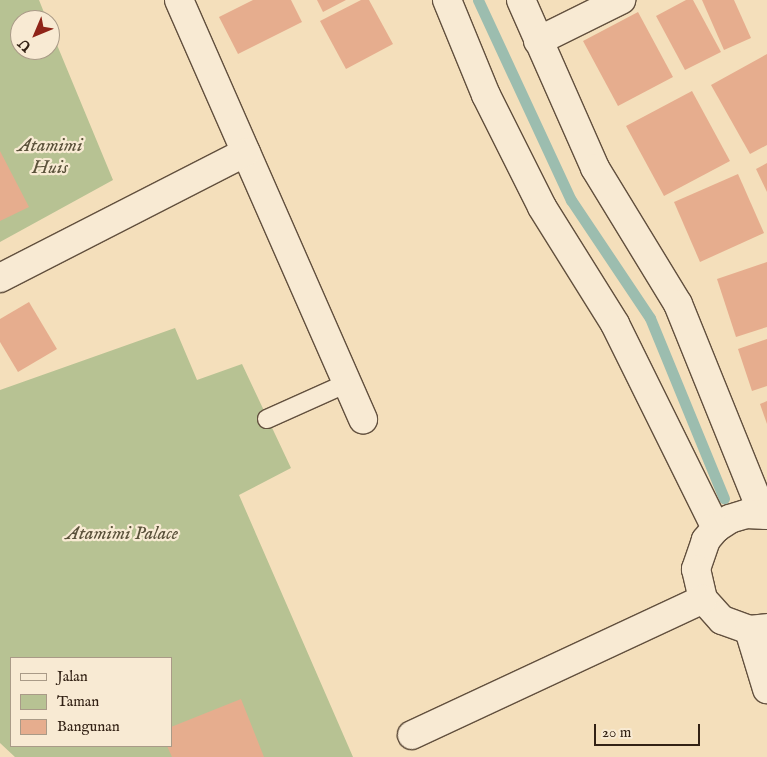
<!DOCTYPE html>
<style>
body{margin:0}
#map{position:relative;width:767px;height:757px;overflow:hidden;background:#f4dfbb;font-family:"IM FELL English",serif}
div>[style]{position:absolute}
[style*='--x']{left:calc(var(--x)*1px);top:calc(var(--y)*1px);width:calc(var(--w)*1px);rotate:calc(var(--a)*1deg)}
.green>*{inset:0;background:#b7c293}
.stream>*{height:11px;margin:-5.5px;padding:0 5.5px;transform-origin:5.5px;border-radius:5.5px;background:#9cbdaf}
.building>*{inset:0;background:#e6ad8e}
.roads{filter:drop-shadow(1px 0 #62503e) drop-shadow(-1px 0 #62503e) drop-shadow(0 1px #62503e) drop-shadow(0 -1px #62503e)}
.lane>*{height:18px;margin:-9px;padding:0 9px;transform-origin:9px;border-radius:9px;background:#f8ead3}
.street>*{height:28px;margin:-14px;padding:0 14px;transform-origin:14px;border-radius:14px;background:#f8ead3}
span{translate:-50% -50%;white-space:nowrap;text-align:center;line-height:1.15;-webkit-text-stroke:4.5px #f8ead3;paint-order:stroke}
.park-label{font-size:19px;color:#5a513a;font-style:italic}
.legend{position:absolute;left:10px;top:657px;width:162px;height:90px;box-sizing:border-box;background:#f8ead3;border:1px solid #a99a87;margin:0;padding:6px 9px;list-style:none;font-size:15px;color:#322114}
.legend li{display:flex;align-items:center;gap:10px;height:25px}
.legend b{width:25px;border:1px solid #a99a87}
.north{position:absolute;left:10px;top:10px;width:50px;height:50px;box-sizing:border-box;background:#f8ead3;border:1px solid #a99a87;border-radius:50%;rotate:225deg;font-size:14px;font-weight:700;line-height:20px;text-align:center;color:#322114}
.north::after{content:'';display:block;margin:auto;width:18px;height:22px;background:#8f2418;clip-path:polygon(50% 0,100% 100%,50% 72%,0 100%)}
.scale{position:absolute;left:594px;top:724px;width:106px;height:22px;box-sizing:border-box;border:2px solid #322114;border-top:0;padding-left:6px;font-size:15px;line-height:18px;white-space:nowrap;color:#322114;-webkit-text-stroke:4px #f8ead3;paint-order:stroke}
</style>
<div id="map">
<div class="green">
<i style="clip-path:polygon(0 0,39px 0,47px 20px,20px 20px,20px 50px,50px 50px,50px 28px,113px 180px,0 242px)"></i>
<i style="clip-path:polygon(evenodd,175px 328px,197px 380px,242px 364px,291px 468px,239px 495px,353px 757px,15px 757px,0 743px,0 390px,175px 328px,11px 658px,171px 658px,171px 746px,11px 746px,11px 658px)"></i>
</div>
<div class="stream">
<i style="--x:478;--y:0;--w:221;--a:65.1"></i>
<i style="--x:571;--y:200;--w:142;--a:56.2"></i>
<i style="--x:650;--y:318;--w:195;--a:67.7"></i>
</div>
<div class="building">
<i style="clip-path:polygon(253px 0,291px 0,302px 22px,238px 54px,219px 17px)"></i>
<i style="clip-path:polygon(317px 0,346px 0,323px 12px)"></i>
<i style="clip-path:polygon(361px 0,369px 0,393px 44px,346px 69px,320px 21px)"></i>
<i style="clip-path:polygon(686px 0,693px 0,721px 52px,685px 70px,656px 16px)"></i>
<i style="clip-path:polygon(702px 0,734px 0,751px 38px,724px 50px)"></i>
<i style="clip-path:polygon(638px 12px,673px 77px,618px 106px,583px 41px)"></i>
<i style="clip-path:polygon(767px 54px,767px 145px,750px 154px,711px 85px)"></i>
<i style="clip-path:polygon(692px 91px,730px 161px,664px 196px,626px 126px)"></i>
<i style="clip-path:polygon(0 151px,29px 207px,0 221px)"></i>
<i style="clip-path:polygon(767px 163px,767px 192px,756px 169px)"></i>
<i style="clip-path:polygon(738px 174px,764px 233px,700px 262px,674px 202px)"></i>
<i style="clip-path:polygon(767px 262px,767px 327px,736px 337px,717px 279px)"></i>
<i style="clip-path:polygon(29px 302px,57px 349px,18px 372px,0 342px,0 319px)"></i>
<i style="clip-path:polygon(767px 339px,767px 386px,752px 391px,738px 349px)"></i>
<i style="clip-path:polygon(767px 401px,767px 424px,760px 404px)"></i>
<i style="clip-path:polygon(241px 699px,264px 757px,172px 757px,167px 746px,171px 746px,171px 727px)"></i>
</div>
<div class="roads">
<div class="lane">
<i style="--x:267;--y:419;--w:88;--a:-24.2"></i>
</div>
<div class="street">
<i style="--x:179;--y:0;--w:458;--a:66.3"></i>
<i style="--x:447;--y:0;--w:103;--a:67.7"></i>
<i style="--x:486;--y:95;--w:125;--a:63.4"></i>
<i style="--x:542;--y:207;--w:138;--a:58"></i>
<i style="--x:615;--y:324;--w:228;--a:63.7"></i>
<i style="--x:521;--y:0;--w:184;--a:66.2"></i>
<i style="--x:595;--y:168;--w:159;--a:58.6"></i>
<i style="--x:678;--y:304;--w:227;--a:68"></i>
<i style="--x:538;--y:41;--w:93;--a:-26.3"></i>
<i style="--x:0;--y:278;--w:276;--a:-27.1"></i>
<i style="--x:767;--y:515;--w:21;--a:-177"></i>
<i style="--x:746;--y:514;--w:17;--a:163"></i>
<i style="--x:730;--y:519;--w:17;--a:147"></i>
<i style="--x:716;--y:528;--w:16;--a:130"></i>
<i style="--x:706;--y:540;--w:31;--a:109"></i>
<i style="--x:696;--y:569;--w:31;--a:77"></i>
<i style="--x:703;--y:599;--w:28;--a:48"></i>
<i style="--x:722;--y:620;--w:29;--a:20"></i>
<i style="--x:749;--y:630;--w:18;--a:-6"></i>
<i style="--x:749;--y:630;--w:62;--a:73"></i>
<i style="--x:412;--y:735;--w:321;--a:-25"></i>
</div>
</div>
<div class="park-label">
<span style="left:50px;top:158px">Atamimi<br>Huis</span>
<span style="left:122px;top:535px">Atamimi Palace</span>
</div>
<ul class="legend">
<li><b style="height:6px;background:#f8ead3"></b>Jalan</li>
<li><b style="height:14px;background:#b7c293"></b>Taman</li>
<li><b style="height:14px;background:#e6ad8e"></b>Bangunan</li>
</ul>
<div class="north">U</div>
<div class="scale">20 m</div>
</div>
